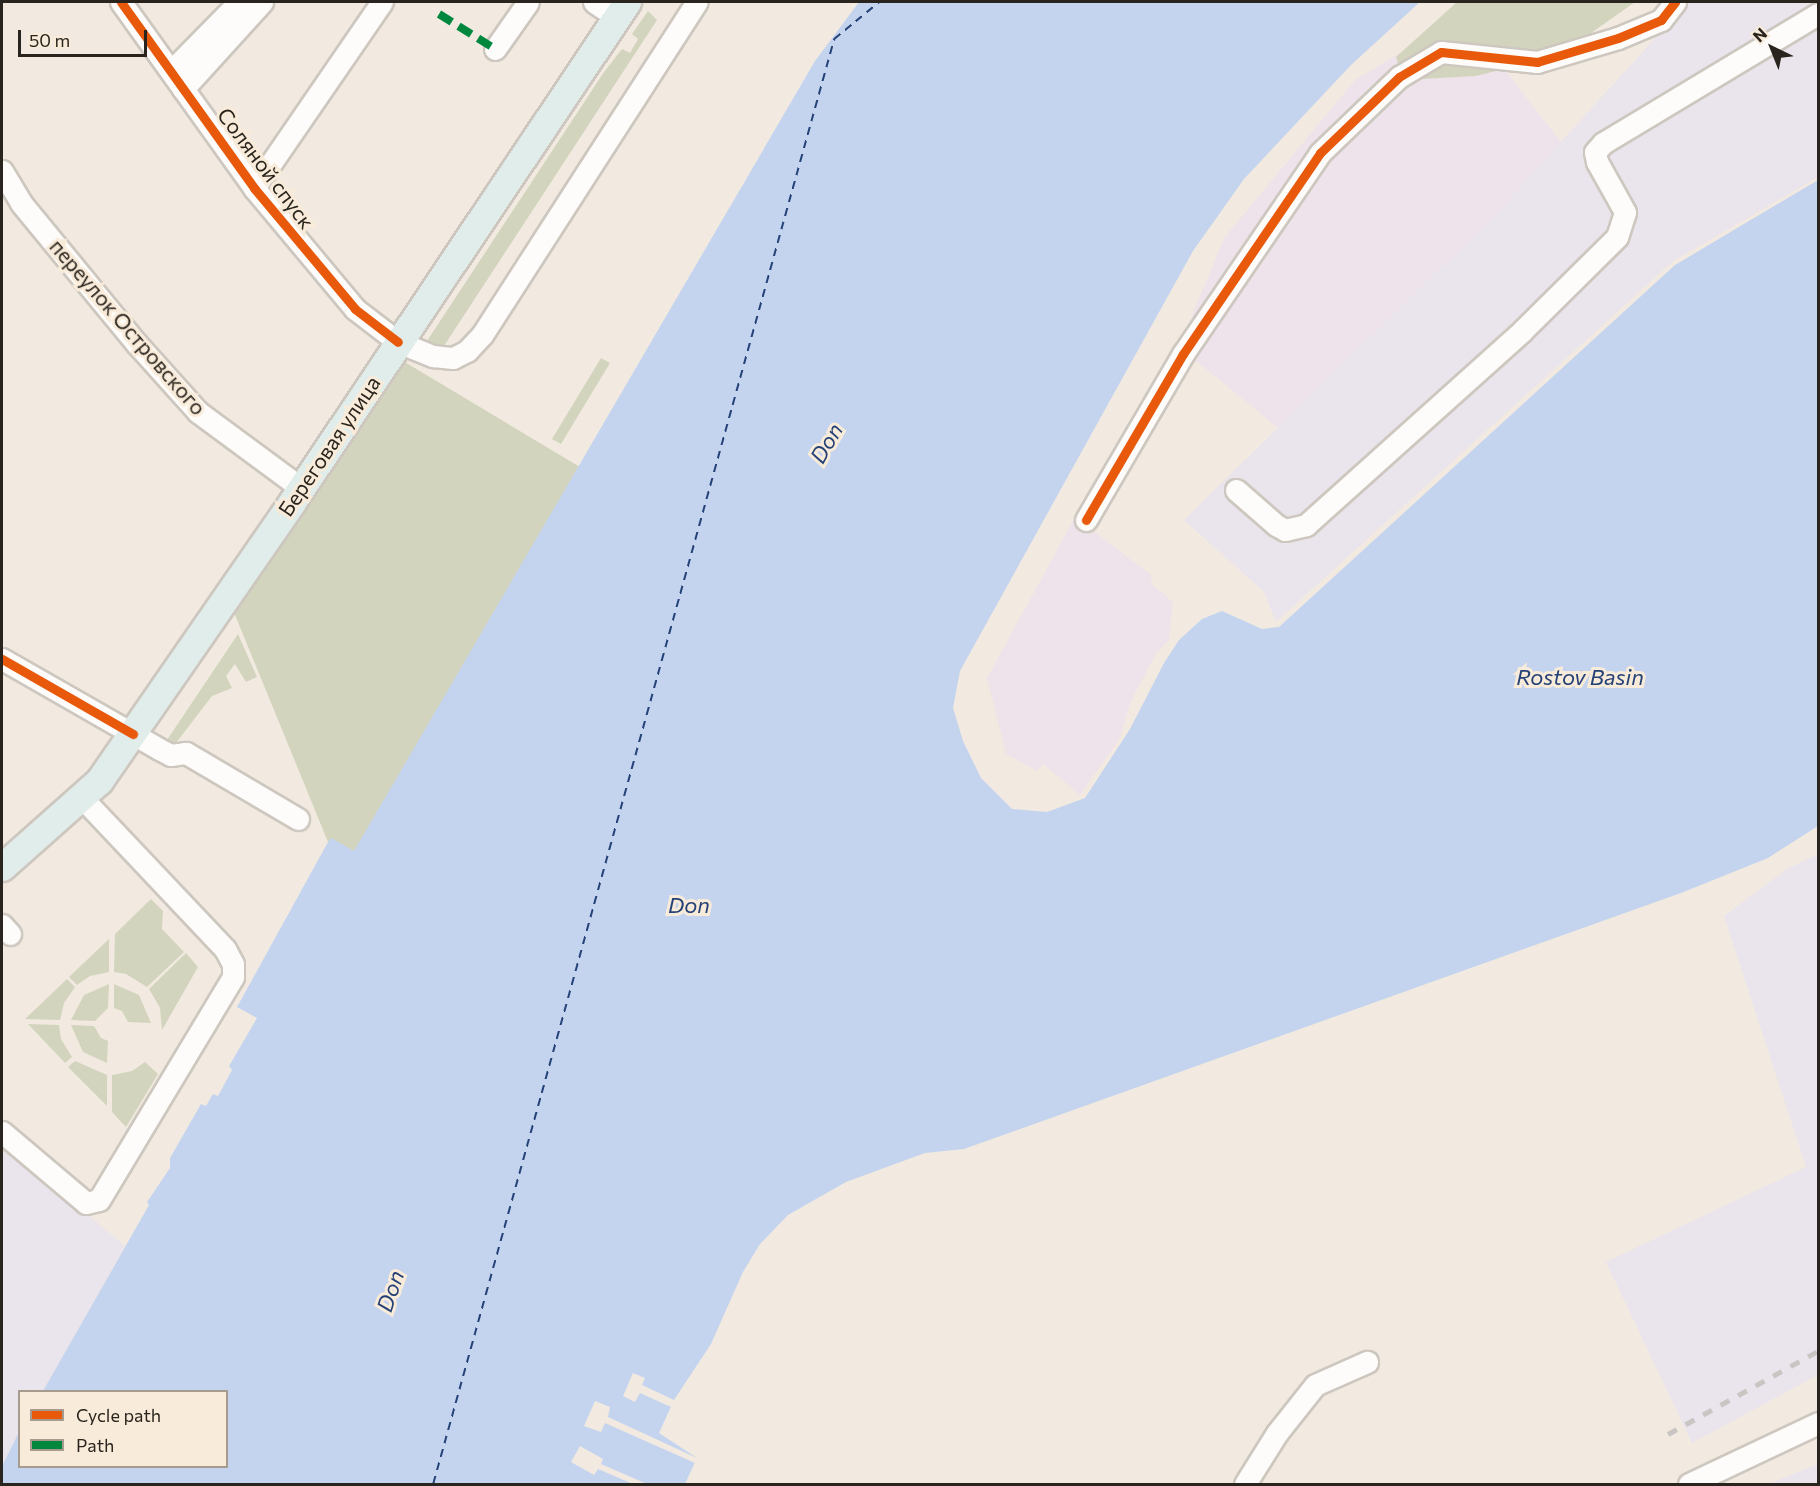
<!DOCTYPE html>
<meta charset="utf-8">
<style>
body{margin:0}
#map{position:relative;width:1820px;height:1486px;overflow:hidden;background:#f2eae0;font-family:Commissioner,sans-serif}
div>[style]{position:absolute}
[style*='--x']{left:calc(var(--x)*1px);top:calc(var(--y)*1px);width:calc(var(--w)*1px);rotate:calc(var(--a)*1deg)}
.industrial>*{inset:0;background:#eae4ec}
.education>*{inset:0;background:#eee3ea}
.green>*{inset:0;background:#d2d4bd}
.water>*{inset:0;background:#c4d4ef}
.pier>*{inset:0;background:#f2eae0}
.ferry>*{height:1.5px;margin-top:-0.75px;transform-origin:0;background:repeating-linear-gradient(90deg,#244277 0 8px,transparent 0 14px)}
.roads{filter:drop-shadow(2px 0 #cdc7bf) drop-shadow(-2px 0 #cdc7bf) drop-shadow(0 2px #cdc7bf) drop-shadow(0 -2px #cdc7bf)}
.minor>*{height:21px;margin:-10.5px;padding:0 10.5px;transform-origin:10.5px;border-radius:10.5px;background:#fdfcfa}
.major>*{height:27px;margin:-13.5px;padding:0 13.5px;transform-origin:13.5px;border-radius:13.5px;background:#e1edeb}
.rail>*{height:4.5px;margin-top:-2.25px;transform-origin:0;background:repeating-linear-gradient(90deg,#c8c5c2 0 10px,transparent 0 20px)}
.quiet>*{height:8px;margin-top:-4px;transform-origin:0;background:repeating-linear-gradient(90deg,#00873e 0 15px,transparent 0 23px)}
.cycleway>*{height:9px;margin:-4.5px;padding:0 4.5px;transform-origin:4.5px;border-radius:4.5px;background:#e8590c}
span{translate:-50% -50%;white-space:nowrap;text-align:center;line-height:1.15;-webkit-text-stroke:6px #f9ebd9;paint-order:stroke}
.street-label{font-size:21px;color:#29241d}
.water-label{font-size:22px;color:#244277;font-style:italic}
.frame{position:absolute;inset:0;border:3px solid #29241d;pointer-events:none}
.legend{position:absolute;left:18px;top:1390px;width:210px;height:78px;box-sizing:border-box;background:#f9ebd9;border:2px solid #a69b8e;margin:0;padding:8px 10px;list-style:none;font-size:18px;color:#29241d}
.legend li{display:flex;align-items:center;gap:12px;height:30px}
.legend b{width:30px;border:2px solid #a69b8e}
.north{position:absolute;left:1742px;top:18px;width:60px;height:60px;-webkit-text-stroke:4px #f9ebd9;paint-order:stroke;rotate:317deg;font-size:16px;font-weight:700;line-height:24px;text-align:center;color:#29241d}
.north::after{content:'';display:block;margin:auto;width:21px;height:27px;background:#29241d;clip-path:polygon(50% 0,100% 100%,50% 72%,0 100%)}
.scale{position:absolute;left:18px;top:30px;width:129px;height:27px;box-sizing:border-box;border:3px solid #29241d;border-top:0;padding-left:8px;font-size:18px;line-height:21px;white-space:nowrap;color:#29241d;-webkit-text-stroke:4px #f9ebd9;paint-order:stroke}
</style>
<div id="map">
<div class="industrial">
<i style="clip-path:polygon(1688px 2px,1818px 2px,1818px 177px,1672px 262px,1276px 622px,1264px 592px,1184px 520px,1500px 209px)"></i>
<i style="clip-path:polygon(1818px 854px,1818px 1375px,1692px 1443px,1606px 1262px,1806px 1167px,1724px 916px,1787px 869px)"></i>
<i style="clip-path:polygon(2px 1142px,125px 1246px,43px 1391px,20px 1392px,19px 1432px,2px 1466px)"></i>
<i style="clip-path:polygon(1818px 1464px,1818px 1484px,1769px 1484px)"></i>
</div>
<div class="education">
<i style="clip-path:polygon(1462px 15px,1561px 142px,1500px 209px,1278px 428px,1179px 347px,1224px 238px,1355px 80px)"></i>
<i style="clip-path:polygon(1075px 517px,1151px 575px,1152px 584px,1173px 602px,1169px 640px,1157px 652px,1130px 703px,1120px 738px,1080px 795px,1043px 764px,1037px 771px,1006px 754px,987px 678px)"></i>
</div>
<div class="green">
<i style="clip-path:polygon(1457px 2px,1635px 2px,1560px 55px,1476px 76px,1404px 80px,1396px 57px)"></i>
<i style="clip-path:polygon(648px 11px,657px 20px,442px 349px,425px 344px,604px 72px,622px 49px,630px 53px,638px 39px,632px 34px)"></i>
<i style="clip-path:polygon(601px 358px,610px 363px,561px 444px,552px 439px)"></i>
<i style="clip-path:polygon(403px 361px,580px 467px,354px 852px,331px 839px,328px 842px,233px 610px)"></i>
<i style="clip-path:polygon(238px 634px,257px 677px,246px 682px,235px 664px,226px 676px,232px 688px,212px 696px,176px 743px,167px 740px)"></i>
<i style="clip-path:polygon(151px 899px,163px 911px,162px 929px,184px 952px,147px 987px,126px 974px,114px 972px,115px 934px)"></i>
<i style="clip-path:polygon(109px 939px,109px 972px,90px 976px,77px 985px,69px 977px)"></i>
<i style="clip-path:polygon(186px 953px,198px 967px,162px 1030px,160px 1008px,149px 989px)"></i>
<i style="clip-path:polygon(67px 979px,75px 987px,64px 1003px,60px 1020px,25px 1019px)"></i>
<i style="clip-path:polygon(109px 984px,108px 1008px,95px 1021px,71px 1020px,84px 995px)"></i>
<i style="clip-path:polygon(114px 984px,139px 995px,151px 1023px,128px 1022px,122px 1011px,114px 1008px)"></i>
<i style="clip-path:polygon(28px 1024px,59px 1025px,61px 1039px,72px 1057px,65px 1063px)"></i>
<i style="clip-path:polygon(71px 1025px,94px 1026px,101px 1038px,108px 1041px,107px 1063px,83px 1052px)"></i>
<i style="clip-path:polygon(75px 1061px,107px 1075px,107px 1106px,68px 1067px)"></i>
<i style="clip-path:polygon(145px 1062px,158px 1074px,126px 1127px,112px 1112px,112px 1075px,132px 1071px)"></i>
</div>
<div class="water">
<i style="clip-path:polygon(859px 2px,1420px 2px,1351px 65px,1244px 179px,1193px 251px,960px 671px,953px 708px,963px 741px,981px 778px,1012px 809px,1047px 812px,1085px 798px,1130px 729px,1164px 663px,1179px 640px,1202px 619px,1222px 611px,1262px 629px,1279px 627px,1675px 265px,1818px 180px,1818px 826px,1768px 858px,1681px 893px,964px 1149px,925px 1153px,846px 1182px,788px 1215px,760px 1244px,743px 1272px,711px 1344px,674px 1400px,659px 1433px,697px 1458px,685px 1484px,2px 1484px,2px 1466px,19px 1432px,20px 1466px,226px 1466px,226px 1392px,43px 1391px,149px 1205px,147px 1202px,170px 1168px,170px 1158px,201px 1104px,206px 1106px,213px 1094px,218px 1096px,232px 1070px,229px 1066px,257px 1018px,237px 1007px,328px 842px,331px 838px,354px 851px,815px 61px)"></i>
</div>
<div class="pier">
<i style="clip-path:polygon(633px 1373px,645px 1378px,642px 1385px,674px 1400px,671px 1407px,640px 1393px,635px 1402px,623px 1396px)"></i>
<i style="clip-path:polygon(595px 1401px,610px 1407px,608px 1417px,697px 1458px,695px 1463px,605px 1423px,601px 1432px,584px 1426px)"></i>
<i style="clip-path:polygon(580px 1446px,603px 1459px,601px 1464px,647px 1484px,633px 1484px,598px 1469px,594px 1475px,571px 1462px)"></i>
</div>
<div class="ferry">
<i style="--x:433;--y:1484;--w:1500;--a:-74.49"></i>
<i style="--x:834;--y:39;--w:58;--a:-39.4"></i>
</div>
<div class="roads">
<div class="minor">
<i style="--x:121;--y:2;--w:229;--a:54.4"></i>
<i style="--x:254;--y:188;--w:158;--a:50.1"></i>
<i style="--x:355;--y:309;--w:54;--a:37.5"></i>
<i style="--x:398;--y:342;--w:38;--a:22"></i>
<i style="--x:433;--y:356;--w:20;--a:6"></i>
<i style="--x:453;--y:358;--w:16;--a:-27"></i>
<i style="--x:467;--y:351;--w:22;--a:-47"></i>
<i style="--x:482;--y:335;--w:396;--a:-57.2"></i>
<i style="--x:594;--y:2;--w:25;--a:34"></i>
<i style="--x:495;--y:49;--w:57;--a:-54.9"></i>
<i style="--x:171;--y:71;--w:97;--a:-45.4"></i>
<i style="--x:183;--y:89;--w:118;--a:-47.8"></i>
<i style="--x:2;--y:171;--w:37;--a:59"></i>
<i style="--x:21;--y:203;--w:183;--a:50.6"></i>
<i style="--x:137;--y:344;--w:91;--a:48.1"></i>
<i style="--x:198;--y:412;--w:128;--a:36.4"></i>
<i style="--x:254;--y:188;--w:226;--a:-55.5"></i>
<i style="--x:1236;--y:490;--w:53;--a:41.2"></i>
<i style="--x:1276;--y:525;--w:10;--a:29"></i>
<i style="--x:1285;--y:530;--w:22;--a:-13"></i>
<i style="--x:1306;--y:525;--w:290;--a:-41.9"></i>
<i style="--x:1522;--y:331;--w:134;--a:-44.7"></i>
<i style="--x:1617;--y:237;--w:26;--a:-72"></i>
<i style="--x:1625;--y:212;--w:57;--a:-119.2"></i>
<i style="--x:1597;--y:162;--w:10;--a:-101"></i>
<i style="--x:1595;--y:152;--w:12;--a:-48"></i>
<i style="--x:1603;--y:143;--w:251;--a:-31"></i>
<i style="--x:1086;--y:520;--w:192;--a:-59.7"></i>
<i style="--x:1183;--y:354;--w:243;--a:-55.7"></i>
<i style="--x:1320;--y:153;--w:110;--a:-43.9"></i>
<i style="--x:1399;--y:77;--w:49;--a:-30.8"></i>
<i style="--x:1441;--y:52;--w:97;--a:5.9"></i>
<i style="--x:1537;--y:62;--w:84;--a:-16.5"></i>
<i style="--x:1618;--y:38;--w:47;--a:-22.7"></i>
<i style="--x:1661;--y:20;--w:23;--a:-52"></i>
<i style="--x:2;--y:659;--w:181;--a:29.8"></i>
<i style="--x:159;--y:749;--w:13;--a:27"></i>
<i style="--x:171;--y:755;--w:15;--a:-8"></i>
<i style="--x:186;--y:753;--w:130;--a:30.5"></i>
<i style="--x:2;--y:925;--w:12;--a:48"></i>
<i style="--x:2;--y:1132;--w:110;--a:40.2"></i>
<i style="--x:86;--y:1203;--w:13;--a:-13"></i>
<i style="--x:99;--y:1200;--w:260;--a:-59"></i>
<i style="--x:233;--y:977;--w:13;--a:-90"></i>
<i style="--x:233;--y:964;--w:17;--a:-118"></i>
<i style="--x:225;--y:949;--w:208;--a:-133.4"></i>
<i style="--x:1245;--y:1484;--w:60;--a:-57.9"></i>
<i style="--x:1277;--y:1433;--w:61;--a:-51.6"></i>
<i style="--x:1315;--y:1385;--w:57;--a:-23.9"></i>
<i style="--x:1689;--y:1484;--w:143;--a:-25.3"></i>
</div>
<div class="major">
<i style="--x:2;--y:867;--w:130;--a:-41.6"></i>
<i style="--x:99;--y:781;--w:339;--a:-55.3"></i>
<i style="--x:292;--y:502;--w:602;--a:-56.18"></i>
</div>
</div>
<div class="rail">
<i style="--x:1668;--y:1434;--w:171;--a:-29"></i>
</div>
<div class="quiet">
<i style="--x:439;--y:14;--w:66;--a:32"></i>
</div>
<div class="cycleway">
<i style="--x:121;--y:2;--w:229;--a:54.4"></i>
<i style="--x:254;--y:188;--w:158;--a:50.1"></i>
<i style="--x:355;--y:309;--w:54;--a:37.5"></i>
<i style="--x:1086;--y:520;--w:192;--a:-59.7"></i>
<i style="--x:1183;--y:354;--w:243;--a:-55.7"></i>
<i style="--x:1320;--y:153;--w:110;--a:-43.9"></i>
<i style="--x:1399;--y:77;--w:49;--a:-30.8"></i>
<i style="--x:1441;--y:52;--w:97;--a:5.9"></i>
<i style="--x:1537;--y:62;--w:84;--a:-16.5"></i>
<i style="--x:1618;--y:38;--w:47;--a:-22.7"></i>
<i style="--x:1661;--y:20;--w:23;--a:-52"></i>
<i style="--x:2;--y:659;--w:151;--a:29.8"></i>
</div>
<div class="street-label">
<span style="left:266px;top:168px;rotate:53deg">Соляной спуск</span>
<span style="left:128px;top:327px;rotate:49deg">переулок Островского</span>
<span style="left:329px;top:446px;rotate:-56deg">Береговая улица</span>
</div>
<div class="water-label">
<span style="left:826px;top:443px;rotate:-60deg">Don</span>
<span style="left:1580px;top:677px">Rostov Basin</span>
<span style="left:689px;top:905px">Don</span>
<span style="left:390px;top:1291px;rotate:-71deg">Don</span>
</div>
<div class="frame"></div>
<ul class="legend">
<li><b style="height:8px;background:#e8590c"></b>Cycle path</li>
<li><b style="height:8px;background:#00873e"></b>Path</li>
</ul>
<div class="north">N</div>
<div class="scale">50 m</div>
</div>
